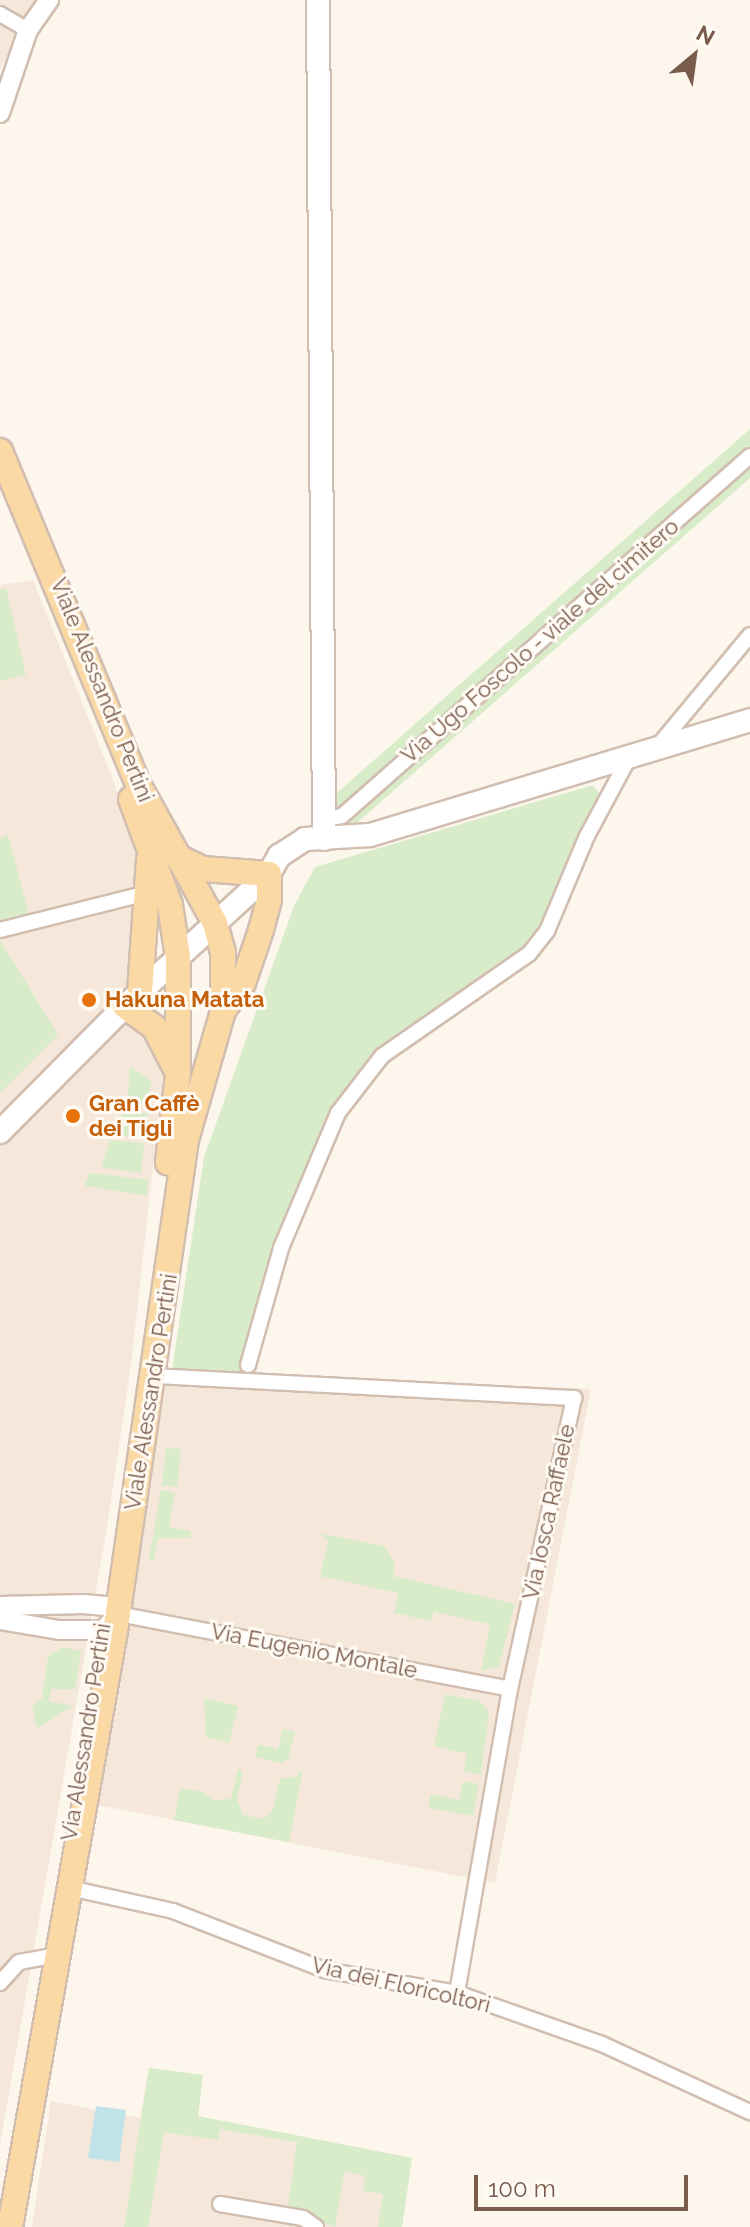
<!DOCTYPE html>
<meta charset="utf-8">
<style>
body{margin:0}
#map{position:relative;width:750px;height:2227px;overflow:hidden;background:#fdf6ec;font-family:Raleway,sans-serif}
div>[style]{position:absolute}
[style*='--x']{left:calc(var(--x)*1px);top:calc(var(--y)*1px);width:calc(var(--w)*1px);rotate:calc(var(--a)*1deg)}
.residential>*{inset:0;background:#f5e8da}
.green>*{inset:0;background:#d8ecc9}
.water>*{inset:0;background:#bfe3e8}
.roads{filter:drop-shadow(2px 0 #d1beb0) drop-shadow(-2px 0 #d1beb0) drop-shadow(0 2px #d1beb0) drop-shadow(0 -2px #d1beb0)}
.minor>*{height:14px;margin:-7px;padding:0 7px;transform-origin:7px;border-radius:7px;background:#fff}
.tertiary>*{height:18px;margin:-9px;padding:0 9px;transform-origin:9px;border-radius:9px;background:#fff}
.secondary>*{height:22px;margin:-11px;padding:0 11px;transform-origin:11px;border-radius:11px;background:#fff}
.primary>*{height:24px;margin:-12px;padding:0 12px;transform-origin:12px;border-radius:12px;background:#fbd9a5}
.dots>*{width:22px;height:22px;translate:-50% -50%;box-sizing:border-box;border:4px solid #fffaf3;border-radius:50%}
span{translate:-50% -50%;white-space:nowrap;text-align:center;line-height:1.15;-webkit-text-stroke:6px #fffaf3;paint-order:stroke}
.street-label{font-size:22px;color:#7a5c4d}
.food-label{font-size:22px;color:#c56008;font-weight:700}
.left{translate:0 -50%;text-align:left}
.north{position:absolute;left:654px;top:16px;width:80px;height:80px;-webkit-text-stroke:6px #fffaf3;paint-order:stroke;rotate:29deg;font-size:22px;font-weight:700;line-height:32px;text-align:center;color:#7a5c4d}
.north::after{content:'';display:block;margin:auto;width:28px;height:36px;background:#7a5c4d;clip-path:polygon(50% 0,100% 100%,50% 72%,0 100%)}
.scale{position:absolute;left:474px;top:2175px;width:214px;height:36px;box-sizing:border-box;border:4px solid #7a5c4d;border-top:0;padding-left:10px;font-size:24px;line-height:28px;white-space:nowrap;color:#7a5c4d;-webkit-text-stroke:6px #fffaf3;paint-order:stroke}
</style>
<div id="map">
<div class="residential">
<i style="clip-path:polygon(0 0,35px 0,0 70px)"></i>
<i style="clip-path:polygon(33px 580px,114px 782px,140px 872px,137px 973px,163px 1076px,131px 1365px,107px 1527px,0 2145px,0 585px)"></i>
<i style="clip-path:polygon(166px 1370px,591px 1389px,495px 1883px,98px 1805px)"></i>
<i style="clip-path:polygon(149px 2068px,203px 2075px,198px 2116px,412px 2158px,402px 2227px,32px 2227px,51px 2101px,140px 2118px)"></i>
</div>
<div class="green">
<i style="clip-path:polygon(750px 429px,750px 478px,351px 828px,331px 798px)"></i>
<i style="clip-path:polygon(6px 588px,26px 675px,0 681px,0 590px)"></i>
<i style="clip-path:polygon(593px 785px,601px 796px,538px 934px,520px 953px,387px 1043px,324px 1121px,257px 1299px,241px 1373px,172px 1370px,204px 1157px,294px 906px,315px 867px)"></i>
<i style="clip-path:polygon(8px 835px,29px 915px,0 920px,0 838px)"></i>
<i style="clip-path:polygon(0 940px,58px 1035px,0 1093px)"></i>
<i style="clip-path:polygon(130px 1067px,151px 1080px,148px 1107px,127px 1105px)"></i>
<i style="clip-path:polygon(123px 1112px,148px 1113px,144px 1138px,114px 1135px)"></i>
<i style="clip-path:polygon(110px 1140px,144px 1143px,141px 1173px,101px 1167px)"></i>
<i style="clip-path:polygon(90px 1173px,148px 1180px,147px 1196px,85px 1186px)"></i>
<i style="clip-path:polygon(166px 1448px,181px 1449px,177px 1487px,162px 1485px)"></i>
<i style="clip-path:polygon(161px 1490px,175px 1493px,169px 1527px,191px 1531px,190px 1538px,157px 1538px,154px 1560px,149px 1560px)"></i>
<i style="clip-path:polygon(321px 1534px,385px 1546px,395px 1565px,393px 1576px,515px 1604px,499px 1666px,481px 1671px,490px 1624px,434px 1612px,432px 1621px,394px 1613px,398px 1593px,320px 1576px,328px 1542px)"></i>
<i style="clip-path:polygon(63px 1647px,81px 1651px,75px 1689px,51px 1689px,49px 1701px,73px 1706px,37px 1728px,32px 1706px,42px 1698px,48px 1656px)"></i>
<i style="clip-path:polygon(445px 1694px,479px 1701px,489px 1712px,481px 1775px,464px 1771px,467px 1754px,434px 1746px)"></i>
<i style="clip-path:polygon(204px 1698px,238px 1706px,229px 1743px,206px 1737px)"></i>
<i style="clip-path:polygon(283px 1729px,295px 1732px,288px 1759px,281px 1763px,255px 1757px,258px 1745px,278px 1749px)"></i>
<i style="clip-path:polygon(238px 1769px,243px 1771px,237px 1799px,243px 1815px,264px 1819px,273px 1809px,280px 1778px,295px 1777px,303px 1769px,289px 1842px,174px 1820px,180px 1788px,203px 1792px,212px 1800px,231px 1799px)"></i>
<i style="clip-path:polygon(463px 1781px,479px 1784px,473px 1816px,428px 1808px,431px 1794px,459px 1800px)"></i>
<i style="clip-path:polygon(149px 2068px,203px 2075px,198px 2116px,412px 2158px,402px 2227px,378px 2227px,383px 2194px,363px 2191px,365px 2176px,345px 2171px,335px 2227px,288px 2208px,297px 2142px,220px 2129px,218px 2140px,164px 2132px,148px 2227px,124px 2227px)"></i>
</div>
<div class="water">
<i style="clip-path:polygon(96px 2106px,126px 2110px,119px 2162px,88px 2158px)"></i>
</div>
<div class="roads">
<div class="minor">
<i style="--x:0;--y:14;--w:32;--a:30"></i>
<i style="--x:658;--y:746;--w:144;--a:-50.3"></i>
<i style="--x:325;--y:819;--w:17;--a:-10"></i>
<i style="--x:342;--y:816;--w:544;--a:-41.42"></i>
<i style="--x:0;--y:930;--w:152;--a:-14.1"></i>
<i style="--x:248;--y:1365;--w:122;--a:-74.2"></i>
<i style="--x:281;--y:1248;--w:147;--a:-67.1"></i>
<i style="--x:338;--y:1113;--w:72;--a:-52.3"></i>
<i style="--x:382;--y:1056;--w:179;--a:-34.8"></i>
<i style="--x:529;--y:954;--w:29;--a:-52"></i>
<i style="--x:547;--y:931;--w:103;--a:-67.2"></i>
<i style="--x:587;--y:836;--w:93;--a:-61.8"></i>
<i style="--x:154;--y:1376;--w:421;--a:3"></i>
<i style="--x:574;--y:1398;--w:298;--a:102.4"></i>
<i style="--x:510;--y:1689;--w:309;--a:99.9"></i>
<i style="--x:118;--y:1614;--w:399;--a:10.8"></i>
<i style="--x:65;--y:1887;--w:111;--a:12.5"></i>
<i style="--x:173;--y:1911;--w:162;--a:21.3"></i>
<i style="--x:324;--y:1970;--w:135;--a:9.8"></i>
<i style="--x:457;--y:1993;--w:154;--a:19.4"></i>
<i style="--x:602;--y:2044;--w:163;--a:24.7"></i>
<i style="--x:0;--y:1983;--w:28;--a:-48"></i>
<i style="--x:19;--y:1962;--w:29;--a:-10"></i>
<i style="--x:220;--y:2204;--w:84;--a:9.6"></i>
<i style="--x:303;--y:2218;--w:16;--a:35"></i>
</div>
<div class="tertiary">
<i style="--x:0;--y:113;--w:88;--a:-71.4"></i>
<i style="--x:28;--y:30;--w:37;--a:-55"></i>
<i style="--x:0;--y:1606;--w:83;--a:-1.4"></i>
<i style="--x:83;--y:1604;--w:23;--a:5"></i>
<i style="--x:106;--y:1606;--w:14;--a:34"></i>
<i style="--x:118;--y:1614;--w:22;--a:133"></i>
<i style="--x:103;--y:1630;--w:44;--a:180"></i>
<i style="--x:59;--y:1630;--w:60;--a:-170.4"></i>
</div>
<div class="secondary">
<i style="--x:318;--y:0;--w:839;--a:89.59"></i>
<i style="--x:0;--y:1132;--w:177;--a:-45.2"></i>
<i style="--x:125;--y:1006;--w:195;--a:-42.5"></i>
<i style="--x:269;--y:874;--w:21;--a:-61"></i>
<i style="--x:279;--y:856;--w:31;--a:-33"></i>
<i style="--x:305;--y:839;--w:65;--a:-3.5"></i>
<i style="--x:370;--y:835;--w:397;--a:-16.8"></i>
</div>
<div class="primary">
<i style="--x:0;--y:451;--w:360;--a:67.5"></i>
<i style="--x:138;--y:784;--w:159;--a:61"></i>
<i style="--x:215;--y:923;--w:30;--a:75"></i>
<i style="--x:223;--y:952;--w:59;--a:90"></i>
<i style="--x:223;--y:1011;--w:134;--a:106"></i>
<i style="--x:186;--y:1140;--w:479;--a:98.2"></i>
<i style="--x:118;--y:1614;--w:622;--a:99.99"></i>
<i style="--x:131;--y:799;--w:113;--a:69.8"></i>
<i style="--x:170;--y:905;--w:53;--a:81.3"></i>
<i style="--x:178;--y:957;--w:117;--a:90"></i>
<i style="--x:178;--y:1074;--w:89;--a:96.5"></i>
<i style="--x:174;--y:855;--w:32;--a:26"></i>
<i style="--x:203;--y:869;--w:66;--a:4.3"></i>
<i style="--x:269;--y:874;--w:26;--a:90"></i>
<i style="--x:269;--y:900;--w:31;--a:105"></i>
<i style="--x:261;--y:930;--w:56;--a:108.8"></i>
<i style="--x:243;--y:983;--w:34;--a:126"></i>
<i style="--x:140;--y:992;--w:133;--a:-86.1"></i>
<i style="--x:125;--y:1006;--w:36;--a:36"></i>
<i style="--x:154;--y:1027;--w:50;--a:62.4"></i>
</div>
</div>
<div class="dots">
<i style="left:89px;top:1000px;background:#e8710a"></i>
<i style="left:73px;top:1116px;background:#e8710a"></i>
</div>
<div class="street-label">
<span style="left:540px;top:641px;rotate:-41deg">Via Ugo Foscolo - viale del cimitero</span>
<span style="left:102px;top:690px;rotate:68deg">Viale Alessandro Pertini</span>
<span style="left:151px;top:1392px;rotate:-81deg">Viale Alessandro Pertini</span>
<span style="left:549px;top:1512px;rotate:-78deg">Via Iosca Raffaele</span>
<span style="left:314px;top:1651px;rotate:11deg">Via Eugenio Montale</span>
<span style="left:86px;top:1732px;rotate:-81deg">Via Alessandro Pertini</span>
<span style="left:401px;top:1985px;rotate:13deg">Via dei Floricoltori</span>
</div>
<div class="food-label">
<span class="left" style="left:105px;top:1000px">Hakuna Matata</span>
<span class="left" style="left:89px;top:1116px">Gran Caffè<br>dei Tigli</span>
</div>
<div class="north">N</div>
<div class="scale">100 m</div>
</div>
